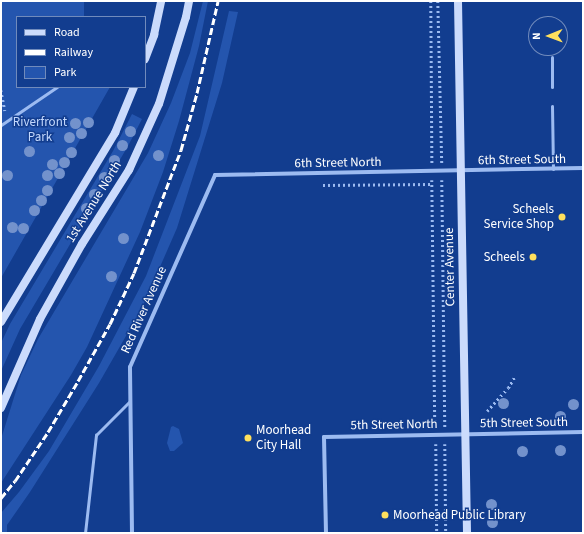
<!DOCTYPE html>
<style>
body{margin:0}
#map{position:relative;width:584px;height:534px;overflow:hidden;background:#123d8f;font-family:"Source Sans 3",sans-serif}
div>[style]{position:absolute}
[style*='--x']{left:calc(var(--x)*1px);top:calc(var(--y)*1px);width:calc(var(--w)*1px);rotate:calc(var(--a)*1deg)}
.green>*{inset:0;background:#2455ae}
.path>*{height:2.5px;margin-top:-1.25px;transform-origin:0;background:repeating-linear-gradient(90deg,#9cbbf1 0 2px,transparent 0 5px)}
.lane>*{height:3px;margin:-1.5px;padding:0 1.5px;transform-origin:1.5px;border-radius:1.5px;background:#9cbbf1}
.street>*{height:4px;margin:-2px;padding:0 2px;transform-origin:2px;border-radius:2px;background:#9cbbf1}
.secondary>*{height:8px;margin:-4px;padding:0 4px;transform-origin:4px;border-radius:4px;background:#cbdbfc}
.rail>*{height:3px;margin-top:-1.5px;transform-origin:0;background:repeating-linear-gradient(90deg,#fff 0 7px,transparent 0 10px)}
.trees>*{width:11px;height:11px;margin:-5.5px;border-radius:50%;background:#7392cc}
.dots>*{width:11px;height:11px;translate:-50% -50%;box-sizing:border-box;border:2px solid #123d8f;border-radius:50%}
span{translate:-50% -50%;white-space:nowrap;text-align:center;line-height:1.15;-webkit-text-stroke:3px #123d8f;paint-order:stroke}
.park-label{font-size:13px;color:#c3d8fd}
.street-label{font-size:13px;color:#fff}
.poi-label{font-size:13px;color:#fff}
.right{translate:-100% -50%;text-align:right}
.left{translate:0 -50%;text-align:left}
.frame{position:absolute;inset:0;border:2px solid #fff;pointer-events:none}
.legend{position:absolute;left:16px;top:16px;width:130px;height:72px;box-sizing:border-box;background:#123d8f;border:1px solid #718bbc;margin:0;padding:5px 7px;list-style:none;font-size:12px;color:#fff}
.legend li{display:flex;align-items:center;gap:8px;height:20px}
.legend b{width:20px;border:1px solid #718bbc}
.north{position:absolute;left:528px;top:16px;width:40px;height:40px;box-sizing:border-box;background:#123d8f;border:1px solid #718bbc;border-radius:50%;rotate:269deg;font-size:11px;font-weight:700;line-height:16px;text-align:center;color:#fff}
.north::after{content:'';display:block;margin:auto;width:14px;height:18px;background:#ffe05d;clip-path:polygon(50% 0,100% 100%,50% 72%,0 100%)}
</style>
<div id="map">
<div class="green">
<i style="clip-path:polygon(1px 1px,84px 1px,84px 17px,17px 17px,17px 87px,110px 87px,1px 278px)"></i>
<i style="clip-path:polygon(203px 1px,208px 1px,199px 46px,179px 121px,163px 172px,140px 232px,87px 347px,71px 375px,1px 483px,1px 439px,21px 375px,38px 339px,148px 153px,171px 103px,190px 53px)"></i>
<i style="clip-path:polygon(229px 11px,238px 12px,222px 83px,177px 228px,142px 308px,99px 383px,30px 492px,7px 525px,7px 533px,1px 533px,1px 513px,19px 492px,49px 451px,99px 366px,146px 276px,200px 136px)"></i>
<i style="clip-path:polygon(132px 114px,142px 119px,128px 146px,20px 329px,1px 371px,1px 343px,10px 324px,113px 151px)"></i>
<i style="clip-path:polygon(173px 426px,179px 429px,183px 443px,174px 451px,170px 451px,167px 443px,171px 427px)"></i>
</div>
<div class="path">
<i style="--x:431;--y:1;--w:162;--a:89.6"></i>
<i style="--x:438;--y:1;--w:162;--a:88.6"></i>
<i style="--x:1;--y:90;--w:21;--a:79"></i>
<i style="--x:432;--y:180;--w:247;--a:89.3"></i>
<i style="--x:442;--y:180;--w:247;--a:89.3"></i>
<i style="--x:323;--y:185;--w:109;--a:-0.5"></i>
<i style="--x:487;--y:411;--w:31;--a:-48"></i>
<i style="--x:508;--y:388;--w:12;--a:-59"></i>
<i style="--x:436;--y:444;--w:89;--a:89.4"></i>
<i style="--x:445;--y:444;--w:89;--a:89.4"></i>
</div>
<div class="lane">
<i style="--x:552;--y:57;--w:30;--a:90"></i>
<i style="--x:552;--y:106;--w:63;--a:89.1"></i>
<i style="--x:1;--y:125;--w:68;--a:-34.2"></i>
<i style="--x:85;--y:533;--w:99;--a:-83.6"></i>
<i style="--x:96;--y:435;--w:48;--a:-45"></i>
</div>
<div class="street">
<i style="--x:132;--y:533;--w:166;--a:-90.7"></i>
<i style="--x:130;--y:367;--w:210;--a:-66.1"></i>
<i style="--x:215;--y:175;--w:368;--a:-1.1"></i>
<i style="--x:326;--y:533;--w:96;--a:-91.2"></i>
<i style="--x:324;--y:437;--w:259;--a:-1.1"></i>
</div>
<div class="secondary">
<i style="--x:458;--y:1;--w:532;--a:89.03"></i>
<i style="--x:145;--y:59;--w:26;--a:-69"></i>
<i style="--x:154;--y:35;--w:35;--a:-78"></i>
<i style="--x:1;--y:322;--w:221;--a:-58.9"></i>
<i style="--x:115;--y:133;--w:50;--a:-67.6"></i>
<i style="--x:1;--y:408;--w:97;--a:-66.3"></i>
<i style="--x:40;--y:319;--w:86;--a:-60.8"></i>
<i style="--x:82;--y:244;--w:88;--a:-57.6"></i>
<i style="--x:129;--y:170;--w:72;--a:-65.6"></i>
<i style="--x:159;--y:104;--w:91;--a:-72.8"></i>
<i style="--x:186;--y:17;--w:16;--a:-79"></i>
</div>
<div class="rail">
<i style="--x:1;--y:498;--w:22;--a:-51"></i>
<i style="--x:15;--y:481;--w:59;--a:-56"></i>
<i style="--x:48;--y:432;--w:59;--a:-59.5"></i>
<i style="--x:78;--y:381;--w:65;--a:-60.7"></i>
<i style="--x:110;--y:324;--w:56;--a:-64.8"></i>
<i style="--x:134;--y:273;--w:132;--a:-69.1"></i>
<i style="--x:181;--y:150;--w:59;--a:-74.3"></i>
<i style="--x:197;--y:93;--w:94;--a:-77.1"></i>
</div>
<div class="trees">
<i style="left:88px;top:122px"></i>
<i style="left:75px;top:123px"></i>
<i style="left:130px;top:131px"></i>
<i style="left:81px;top:133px"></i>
<i style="left:69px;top:137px"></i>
<i style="left:122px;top:145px"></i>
<i style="left:29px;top:151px"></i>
<i style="left:71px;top:152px"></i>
<i style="left:158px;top:155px"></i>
<i style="left:114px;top:160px"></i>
<i style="left:64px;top:162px"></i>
<i style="left:52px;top:164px"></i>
<i style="left:59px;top:173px"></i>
<i style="left:7px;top:175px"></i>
<i style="left:47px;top:175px"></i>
<i style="left:104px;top:177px"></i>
<i style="left:47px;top:190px"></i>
<i style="left:94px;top:194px"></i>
<i style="left:41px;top:200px"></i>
<i style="left:86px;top:208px"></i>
<i style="left:34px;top:210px"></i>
<i style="left:12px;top:227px"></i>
<i style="left:23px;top:228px"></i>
<i style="left:123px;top:238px"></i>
<i style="left:111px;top:276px"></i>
<i style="left:503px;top:403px"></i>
<i style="left:573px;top:404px"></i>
<i style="left:560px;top:416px"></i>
<i style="left:560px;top:450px"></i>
<i style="left:522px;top:451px"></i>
<i style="left:491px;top:504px"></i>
<i style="left:492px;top:522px"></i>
</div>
<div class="dots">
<i style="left:562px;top:217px;background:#ffe05d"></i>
<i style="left:533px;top:257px;background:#ffe05d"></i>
<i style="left:248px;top:438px;background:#ffe05d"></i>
<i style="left:385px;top:515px;background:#ffe05d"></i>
</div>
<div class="park-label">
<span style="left:40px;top:130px">Riverfront<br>Park</span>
</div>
<div class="street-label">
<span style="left:522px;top:160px;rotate:-1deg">6th Street South</span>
<span style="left:338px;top:163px;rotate:-1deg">6th Street North</span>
<span style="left:94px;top:202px;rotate:-58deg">1st Avenue North</span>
<span style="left:450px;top:267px;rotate:-91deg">Center Avenue</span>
<span style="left:144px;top:310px;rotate:-66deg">Red River Avenue</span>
<span style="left:524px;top:423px;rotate:-1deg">5th Street South</span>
<span style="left:394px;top:425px;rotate:-1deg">5th Street North</span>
</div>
<div class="poi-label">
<span class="right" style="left:554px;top:217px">Scheels<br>Service Shop</span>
<span class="right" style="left:525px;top:257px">Scheels</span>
<span class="left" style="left:256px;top:438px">Moorhead<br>City Hall</span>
<span class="left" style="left:393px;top:515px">Moorhead Public Library</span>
</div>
<div class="frame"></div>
<ul class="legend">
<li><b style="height:5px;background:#cbdbfc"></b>Road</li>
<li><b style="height:5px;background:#fff"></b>Railway</li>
<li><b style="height:11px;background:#2455ae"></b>Park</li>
</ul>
<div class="north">N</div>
</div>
